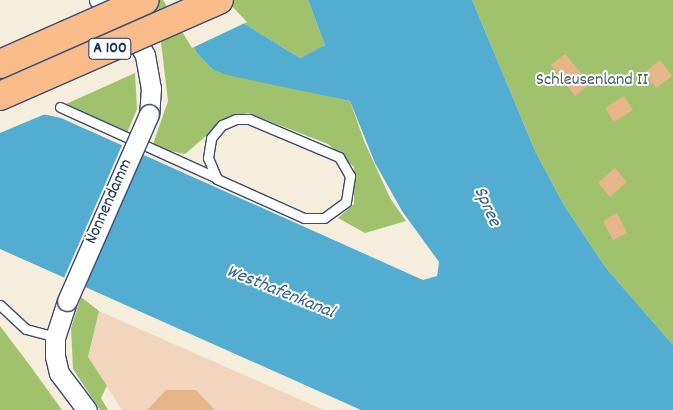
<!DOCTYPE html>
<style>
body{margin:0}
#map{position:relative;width:673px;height:410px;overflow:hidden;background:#f5eedd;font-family:Dekko,sans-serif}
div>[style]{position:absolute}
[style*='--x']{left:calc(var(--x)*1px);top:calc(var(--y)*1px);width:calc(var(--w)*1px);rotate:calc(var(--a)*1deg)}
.built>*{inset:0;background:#f1d5bd}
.green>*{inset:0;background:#a0c26c}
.water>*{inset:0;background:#53add1}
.pier>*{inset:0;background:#f5eedd}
.building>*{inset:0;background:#e6b68a}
.roads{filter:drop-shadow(1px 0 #3c4c71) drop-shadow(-1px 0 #3c4c71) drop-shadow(0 1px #3c4c71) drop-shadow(0 -1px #3c4c71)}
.lane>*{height:9px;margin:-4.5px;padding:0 4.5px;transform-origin:4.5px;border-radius:4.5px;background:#fff}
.street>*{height:19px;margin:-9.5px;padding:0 9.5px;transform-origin:9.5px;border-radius:9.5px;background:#fff}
.bridges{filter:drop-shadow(1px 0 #3c4c71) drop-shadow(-1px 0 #3c4c71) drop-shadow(0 1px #3c4c71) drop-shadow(0 -1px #3c4c71)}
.street-bridge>*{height:19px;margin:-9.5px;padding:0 9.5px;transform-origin:9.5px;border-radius:9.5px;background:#fff}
.highway-bridge>*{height:28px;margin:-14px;padding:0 14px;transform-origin:14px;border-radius:14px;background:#f9bc8a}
span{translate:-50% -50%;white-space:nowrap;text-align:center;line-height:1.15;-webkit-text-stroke:4px #fff;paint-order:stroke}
.shield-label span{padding:1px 4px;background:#fff;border:1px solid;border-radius:4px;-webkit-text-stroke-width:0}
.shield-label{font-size:16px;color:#1b2f5e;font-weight:700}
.park-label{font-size:18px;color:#4a6263}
.street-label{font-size:18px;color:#1b2f5e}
.water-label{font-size:19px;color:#31618c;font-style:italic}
</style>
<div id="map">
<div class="built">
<i style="clip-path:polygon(99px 311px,292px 396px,324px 410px,122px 410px,88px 357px)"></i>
</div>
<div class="green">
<i style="clip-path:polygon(121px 0,166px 0,192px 39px,196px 52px,212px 69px,350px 101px,364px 141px,390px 198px,406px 221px,365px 233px,338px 218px,354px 204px,354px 167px,328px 144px,248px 113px,227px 118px,185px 154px,152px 147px,168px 101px,161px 42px)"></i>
<i style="clip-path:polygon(223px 0,308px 0,325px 45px,300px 58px,240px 21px)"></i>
<i style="clip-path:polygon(472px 0,673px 0,673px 345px,606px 268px,564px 205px,536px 153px)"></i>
<i style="clip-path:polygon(135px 73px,137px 109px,127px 133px,66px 104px)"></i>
<i style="clip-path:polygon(81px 297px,99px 311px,88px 357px,107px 386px,101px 398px,108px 410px,100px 410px,73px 369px,71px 328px)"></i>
<i style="clip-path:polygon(0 326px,31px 367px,62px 410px,0 410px)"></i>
</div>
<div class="water">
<i style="clip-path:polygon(308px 0,472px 0,536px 153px,564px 205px,606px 268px,673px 345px,673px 410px,361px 410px,0 249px,0 105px,61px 118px,423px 280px,437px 276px,439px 262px,402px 211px,375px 163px,350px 101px,227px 75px,212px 69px,196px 52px,192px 39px,240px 21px,300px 58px,325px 45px)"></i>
</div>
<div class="pier">
<i style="clip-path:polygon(163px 0,226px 0,247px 22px,192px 48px)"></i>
<i style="clip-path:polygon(0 103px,30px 107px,50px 112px,0 133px)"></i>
<i style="clip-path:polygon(123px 143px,144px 152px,84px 290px,63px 280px)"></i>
</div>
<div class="building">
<i style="clip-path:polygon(565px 54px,590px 84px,575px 96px,551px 65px)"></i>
<i style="clip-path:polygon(660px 60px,672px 76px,656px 88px,644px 73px)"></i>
<i style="clip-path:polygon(624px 96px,633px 110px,614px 122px,605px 108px)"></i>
<i style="clip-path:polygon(615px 168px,627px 182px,610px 197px,598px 183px)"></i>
<i style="clip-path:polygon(617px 213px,627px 233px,613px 240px,603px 221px)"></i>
<i style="clip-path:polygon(166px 390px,196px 390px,215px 410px,147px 410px)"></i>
</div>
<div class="roads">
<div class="lane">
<i style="--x:60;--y:107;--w:172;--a:24.3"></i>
<i style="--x:236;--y:119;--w:13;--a:0"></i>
<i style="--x:249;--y:119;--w:98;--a:22.9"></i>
<i style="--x:339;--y:157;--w:22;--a:60"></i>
<i style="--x:350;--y:176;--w:26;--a:99"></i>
<i style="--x:346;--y:202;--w:27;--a:144"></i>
<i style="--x:324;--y:218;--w:20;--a:180"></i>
<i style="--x:304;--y:218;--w:95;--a:-155.9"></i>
<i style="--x:217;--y:179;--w:23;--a:-113"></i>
<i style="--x:208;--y:158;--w:20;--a:-81"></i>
<i style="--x:211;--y:138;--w:17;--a:-50"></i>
<i style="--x:222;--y:125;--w:15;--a:-23"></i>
<i style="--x:0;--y:305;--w:35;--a:43"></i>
<i style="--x:26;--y:329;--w:30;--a:15"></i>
</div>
<div class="street">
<i style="--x:99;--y:0;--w:31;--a:37"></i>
<i style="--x:124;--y:19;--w:42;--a:59.7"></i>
<i style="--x:145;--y:55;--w:34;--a:80"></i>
<i style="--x:151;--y:88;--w:26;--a:94"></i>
<i style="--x:67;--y:301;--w:38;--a:108"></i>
<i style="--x:55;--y:337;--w:19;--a:90"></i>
<i style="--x:55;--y:356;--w:17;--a:77"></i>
<i style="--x:59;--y:373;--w:46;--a:52.9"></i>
</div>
</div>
<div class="bridges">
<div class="street-bridge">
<i style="--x:67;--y:301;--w:204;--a:-66.3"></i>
</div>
<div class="highway-bridge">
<i style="--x:0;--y:64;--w:158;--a:-23.8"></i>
<i style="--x:0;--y:96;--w:239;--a:-23.7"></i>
</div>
</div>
<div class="shield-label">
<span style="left:110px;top:49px">A 100</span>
</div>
<div class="park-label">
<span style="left:592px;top:81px">Schleusenland II</span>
</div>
<div class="street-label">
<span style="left:110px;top:202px;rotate:-66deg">Nonnendamm</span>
</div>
<div class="water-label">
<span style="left:486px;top:207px;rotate:66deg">Spree</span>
<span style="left:280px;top:293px;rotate:22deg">Westhafenkanal</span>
</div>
</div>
